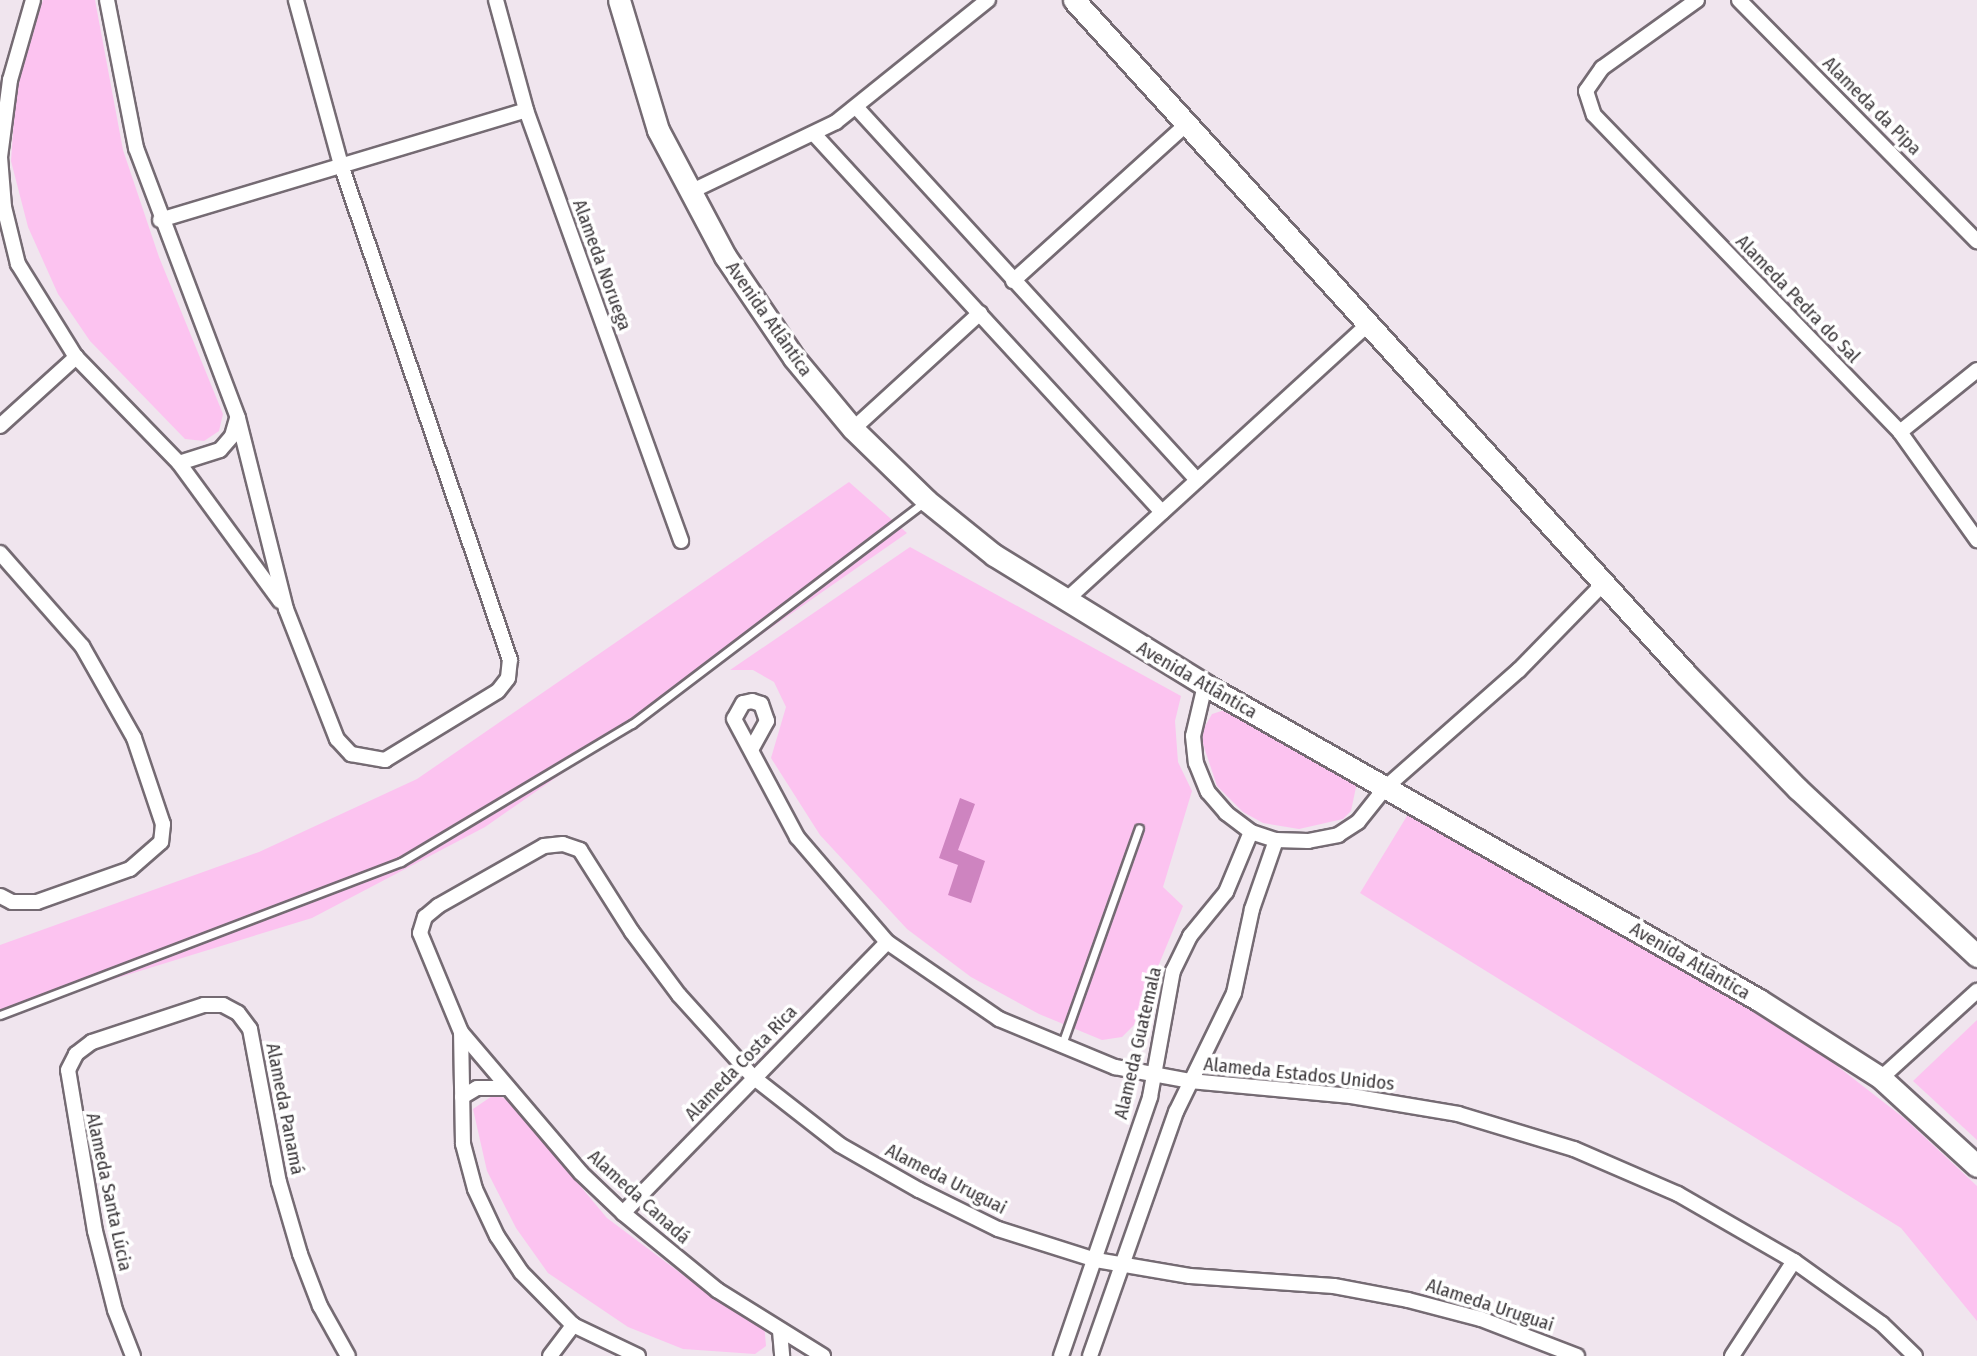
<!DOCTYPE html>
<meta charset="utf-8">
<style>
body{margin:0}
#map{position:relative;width:1977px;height:1356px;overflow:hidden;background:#f0e5ee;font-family:"Fira Sans Condensed",sans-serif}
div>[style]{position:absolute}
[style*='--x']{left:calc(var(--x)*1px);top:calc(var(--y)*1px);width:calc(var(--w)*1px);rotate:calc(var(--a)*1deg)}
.green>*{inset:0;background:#fcc3f0}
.water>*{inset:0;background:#ce84c0}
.roads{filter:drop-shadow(2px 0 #756b73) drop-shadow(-2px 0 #756b73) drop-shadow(0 2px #756b73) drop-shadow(0 -2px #756b73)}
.lane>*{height:7px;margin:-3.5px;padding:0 3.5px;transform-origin:3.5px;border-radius:3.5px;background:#fff}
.street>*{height:14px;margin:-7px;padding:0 7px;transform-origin:7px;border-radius:7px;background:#fff}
.secondary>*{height:21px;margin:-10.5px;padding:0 10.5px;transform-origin:10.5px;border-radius:10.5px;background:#fff}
span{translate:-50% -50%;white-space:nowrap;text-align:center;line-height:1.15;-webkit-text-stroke:7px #fff;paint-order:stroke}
.street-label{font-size:19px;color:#3b373a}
</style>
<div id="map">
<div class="green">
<i style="clip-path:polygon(43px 0,95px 0,123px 150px,159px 257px,223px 414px,219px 431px,204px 441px,185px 439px,90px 341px,58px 294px,28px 227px,11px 161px,17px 74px)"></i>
<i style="clip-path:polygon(849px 482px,907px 533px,485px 827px,312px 918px,0 1014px,0 945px,259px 852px,417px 779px)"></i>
<i style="clip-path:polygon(910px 547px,1181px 696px,1175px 721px,1178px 762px,1192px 791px,1163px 887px,1183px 906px,1134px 1025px,1122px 1037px,1102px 1040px,1039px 1014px,971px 977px,907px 929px,820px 835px,771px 758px,786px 707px,774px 682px,753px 670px,730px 670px)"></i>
<i style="clip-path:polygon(1231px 708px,1348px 771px,1356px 787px,1351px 811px,1343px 819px,1299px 829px,1263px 823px,1243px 812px,1217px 786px,1200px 735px,1212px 714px)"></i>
<i style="clip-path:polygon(1410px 811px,1773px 1016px,1904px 1118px,1977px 1186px,1977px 1321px,1901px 1228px,1360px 893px)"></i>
<i style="clip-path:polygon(1977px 1020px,1977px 1140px,1913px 1081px)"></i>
<i style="clip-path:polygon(495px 1094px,508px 1100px,607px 1218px,711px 1296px,764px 1322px,766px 1346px,755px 1354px,683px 1349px,628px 1327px,548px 1273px,516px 1228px,487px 1171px,473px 1109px)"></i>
</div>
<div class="water">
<i style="clip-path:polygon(960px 798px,975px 804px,958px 850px,985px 861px,971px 903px,948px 895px,958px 865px,939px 858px)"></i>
</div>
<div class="roads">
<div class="lane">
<i style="--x:0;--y:1015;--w:429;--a:-20.9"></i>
<i style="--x:401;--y:862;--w:269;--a:-30.9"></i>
<i style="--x:632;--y:724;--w:369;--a:-37.2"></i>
<i style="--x:1061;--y:1047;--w:232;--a:-70.4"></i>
</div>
<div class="street">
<i style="--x:33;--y:0;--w:83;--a:106"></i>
<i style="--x:10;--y:80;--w:78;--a:97.4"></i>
<i style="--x:0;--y:157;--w:50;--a:85.4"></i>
<i style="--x:4;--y:207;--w:59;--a:76.2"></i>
<i style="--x:18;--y:264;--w:110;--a:58.1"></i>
<i style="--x:76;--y:357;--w:148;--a:45.8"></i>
<i style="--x:179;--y:463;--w:171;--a:53.8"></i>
<i style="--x:107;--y:0;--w:151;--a:78.9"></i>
<i style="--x:136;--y:148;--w:289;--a:69.3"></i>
<i style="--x:238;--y:418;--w:197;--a:75.9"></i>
<i style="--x:286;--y:609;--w:140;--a:68.6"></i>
<i style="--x:337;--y:739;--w:21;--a:47"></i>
<i style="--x:351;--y:754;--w:35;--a:10"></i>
<i style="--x:385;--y:760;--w:132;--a:-31.4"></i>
<i style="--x:498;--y:691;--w:16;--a:-52"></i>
<i style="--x:508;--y:678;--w:18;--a:-84"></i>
<i style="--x:510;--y:660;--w:523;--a:-108.85"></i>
<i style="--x:341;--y:165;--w:171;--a:-105.3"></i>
<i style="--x:496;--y:0;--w:114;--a:74.7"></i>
<i style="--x:526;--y:110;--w:458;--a:70.2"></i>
<i style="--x:1697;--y:0;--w:117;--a:144.4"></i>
<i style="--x:1602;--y:68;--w:28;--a:125"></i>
<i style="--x:1586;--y:91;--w:25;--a:72"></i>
<i style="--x:1594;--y:115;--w:441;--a:46"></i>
<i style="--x:1900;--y:432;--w:133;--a:54.5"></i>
<i style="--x:1739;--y:0;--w:339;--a:45.4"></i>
<i style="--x:857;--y:108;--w:504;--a:47.57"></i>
<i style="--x:814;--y:134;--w:514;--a:47.37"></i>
<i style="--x:690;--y:192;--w:162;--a:-25.6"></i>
<i style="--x:836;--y:122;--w:195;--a:-38.8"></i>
<i style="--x:160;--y:220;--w:382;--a:-16.7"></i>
<i style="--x:1013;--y:281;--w:234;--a:-42.1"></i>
<i style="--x:0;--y:426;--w:103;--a:-42.2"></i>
<i style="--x:853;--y:429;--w:172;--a:-42.4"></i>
<i style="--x:1900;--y:432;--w:99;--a:-38.8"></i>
<i style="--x:179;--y:463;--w:43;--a:-17.6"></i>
<i style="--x:220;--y:450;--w:18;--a:-49"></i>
<i style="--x:232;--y:436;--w:18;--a:-74"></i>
<i style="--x:0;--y:553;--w:124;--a:48.6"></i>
<i style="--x:82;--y:646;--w:106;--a:60.5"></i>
<i style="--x:134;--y:738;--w:91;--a:71.4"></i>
<i style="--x:163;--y:824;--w:18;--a:96"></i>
<i style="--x:161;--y:842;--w:41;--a:138.9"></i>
<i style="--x:130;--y:869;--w:99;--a:160.5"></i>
<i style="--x:37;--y:902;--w:25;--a:180"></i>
<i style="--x:12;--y:902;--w:13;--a:-153"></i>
<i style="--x:1065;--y:601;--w:411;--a:-42.4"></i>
<i style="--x:1205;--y:685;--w:52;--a:103.2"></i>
<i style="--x:1193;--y:736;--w:27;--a:84"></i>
<i style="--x:1196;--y:763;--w:31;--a:68"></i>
<i style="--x:1208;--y:792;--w:28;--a:49"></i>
<i style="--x:1226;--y:813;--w:31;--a:37"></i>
<i style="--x:1251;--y:832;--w:26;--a:18"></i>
<i style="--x:1276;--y:840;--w:32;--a:2"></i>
<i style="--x:1308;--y:841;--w:31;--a:-11"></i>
<i style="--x:1338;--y:835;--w:24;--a:-33"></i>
<i style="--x:1358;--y:822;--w:43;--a:-51.5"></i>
<i style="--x:1385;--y:788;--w:179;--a:-41.4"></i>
<i style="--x:1519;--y:670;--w:120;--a:-45.7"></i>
<i style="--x:752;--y:748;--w:31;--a:-61"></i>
<i style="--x:767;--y:721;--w:18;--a:-109"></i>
<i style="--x:761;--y:704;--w:9;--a:-162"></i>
<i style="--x:752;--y:701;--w:9;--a:167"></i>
<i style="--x:743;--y:703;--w:18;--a:119"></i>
<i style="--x:734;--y:719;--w:134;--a:61.9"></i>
<i style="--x:797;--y:837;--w:138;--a:49.4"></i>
<i style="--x:887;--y:942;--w:136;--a:34.5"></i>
<i style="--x:999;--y:1019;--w:126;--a:22.5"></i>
<i style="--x:1115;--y:1067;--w:76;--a:10.6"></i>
<i style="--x:1190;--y:1081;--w:162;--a:5.3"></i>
<i style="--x:1351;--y:1096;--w:109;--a:9.5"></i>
<i style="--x:1458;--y:1114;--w:121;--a:16.8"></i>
<i style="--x:1574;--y:1149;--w:113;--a:23.4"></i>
<i style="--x:1678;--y:1194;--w:134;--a:30"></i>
<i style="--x:1794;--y:1261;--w:108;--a:35.6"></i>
<i style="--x:1882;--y:1324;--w:46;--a:44.1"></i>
<i style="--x:461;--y:1032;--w:185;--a:49.6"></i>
<i style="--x:581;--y:1173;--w:58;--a:43.6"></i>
<i style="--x:623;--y:1213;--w:122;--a:39.3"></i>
<i style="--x:717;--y:1290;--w:125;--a:31.9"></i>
<i style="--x:1881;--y:1078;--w:130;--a:-42.2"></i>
<i style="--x:462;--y:1097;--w:17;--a:-31"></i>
<i style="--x:477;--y:1088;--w:31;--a:0"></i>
<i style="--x:623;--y:1213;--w:378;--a:-45.7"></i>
<i style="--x:780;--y:1331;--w:25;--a:85"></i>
<i style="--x:133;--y:1356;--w:49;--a:-111.4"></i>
<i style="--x:115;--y:1310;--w:81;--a:-104.2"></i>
<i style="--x:95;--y:1231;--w:163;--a:-99.5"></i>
<i style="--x:68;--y:1070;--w:18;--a:-63"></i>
<i style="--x:76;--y:1054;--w:20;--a:-37"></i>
<i style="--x:92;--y:1042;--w:118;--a:-18.3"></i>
<i style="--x:204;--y:1005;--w:19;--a:0"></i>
<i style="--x:223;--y:1005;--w:17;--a:28"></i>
<i style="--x:238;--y:1013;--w:20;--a:53"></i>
<i style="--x:250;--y:1029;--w:156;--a:79.3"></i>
<i style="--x:279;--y:1182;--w:75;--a:73.7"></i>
<i style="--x:300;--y:1254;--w:56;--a:69"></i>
<i style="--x:320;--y:1306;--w:57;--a:60.8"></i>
<i style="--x:550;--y:1356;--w:39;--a:-53"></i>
<i style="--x:638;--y:1356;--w:72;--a:-154.5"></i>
<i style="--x:573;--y:1325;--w:74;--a:-134.5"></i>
<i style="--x:521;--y:1272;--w:43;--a:-123.7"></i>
<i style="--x:497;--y:1236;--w:52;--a:-115.1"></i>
<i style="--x:475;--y:1189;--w:47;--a:-104.9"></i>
<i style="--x:463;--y:1144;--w:112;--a:-91"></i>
<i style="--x:461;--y:1032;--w:107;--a:-112.5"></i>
<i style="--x:420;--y:933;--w:17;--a:-73"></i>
<i style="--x:425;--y:917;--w:17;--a:-40"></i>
<i style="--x:438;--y:906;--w:122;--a:-29.5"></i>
<i style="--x:544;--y:846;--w:19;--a:-6"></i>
<i style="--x:563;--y:844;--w:18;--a:19"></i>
<i style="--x:580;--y:850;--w:97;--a:57.6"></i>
<i style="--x:632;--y:932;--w:79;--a:53.3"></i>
<i style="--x:679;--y:995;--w:110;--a:47.9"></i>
<i style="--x:753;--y:1077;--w:110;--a:38"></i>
<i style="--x:840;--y:1145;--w:91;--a:29.7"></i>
<i style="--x:919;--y:1190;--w:88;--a:26.3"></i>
<i style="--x:998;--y:1229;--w:103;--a:17.6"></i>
<i style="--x:1096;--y:1260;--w:95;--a:9.7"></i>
<i style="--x:1190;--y:1276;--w:144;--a:4"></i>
<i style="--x:1334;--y:1286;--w:75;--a:10.7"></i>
<i style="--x:1408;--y:1300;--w:75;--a:14.6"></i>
<i style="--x:1481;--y:1319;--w:103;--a:21.1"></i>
<i style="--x:1061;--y:1356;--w:274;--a:-71"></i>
<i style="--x:1150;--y:1097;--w:128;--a:-79.7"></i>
<i style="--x:1173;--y:971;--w:39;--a:-64"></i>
<i style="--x:1190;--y:936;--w:57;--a:-50.7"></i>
<i style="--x:1226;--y:892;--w:65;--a:-67.4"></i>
<i style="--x:1090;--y:1356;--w:259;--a:-70.6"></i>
<i style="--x:1176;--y:1112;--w:132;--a:-64"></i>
<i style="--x:1234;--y:993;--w:86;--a:-77.9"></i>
<i style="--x:1252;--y:909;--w:73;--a:-70.8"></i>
<i style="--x:1732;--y:1356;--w:113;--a:-56.9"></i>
</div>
<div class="secondary">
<i style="--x:619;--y:0;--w:136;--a:73.3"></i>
<i style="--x:658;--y:130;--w:143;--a:62"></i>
<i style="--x:725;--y:256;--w:123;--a:55.9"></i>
<i style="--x:794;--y:358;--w:92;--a:50.3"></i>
<i style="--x:853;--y:429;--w:103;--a:44.2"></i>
<i style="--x:927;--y:501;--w:86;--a:38.9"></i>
<i style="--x:994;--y:555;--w:248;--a:31.6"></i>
<i style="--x:1205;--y:685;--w:637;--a:29.62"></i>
<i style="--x:1759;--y:1000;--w:145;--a:32.6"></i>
<i style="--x:1881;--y:1078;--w:130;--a:42.5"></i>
<i style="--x:1074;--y:0;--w:909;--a:47.76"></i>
<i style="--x:1685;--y:673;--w:162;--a:45.8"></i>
<i style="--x:1798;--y:789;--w:245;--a:43"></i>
</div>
</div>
<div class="street-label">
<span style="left:1872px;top:106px;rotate:45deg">Alameda da Pipa</span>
<span style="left:602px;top:265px;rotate:70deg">Alameda Noruega</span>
<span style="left:1798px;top:299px;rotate:46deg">Alameda Pedra do Sal</span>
<span style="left:769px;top:319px;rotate:55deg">Avenida Atlântica</span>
<span style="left:1197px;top:680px;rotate:30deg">Avenida Atlântica</span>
<span style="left:1690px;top:961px;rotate:30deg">Avenida Atlântica</span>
<span style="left:1138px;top:1043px;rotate:-77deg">Alameda Guatemala</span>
<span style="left:741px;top:1063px;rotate:-46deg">Alameda Costa Rica</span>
<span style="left:1299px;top:1074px;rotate:6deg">Alameda Estados Unidos</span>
<span style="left:285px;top:1109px;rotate:79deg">Alameda Panamá</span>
<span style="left:946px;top:1179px;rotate:27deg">Alameda Uruguai</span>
<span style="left:109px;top:1192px;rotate:78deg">Alameda Santa Lúcia</span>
<span style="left:639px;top:1197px;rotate:42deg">Alameda Canadá</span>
<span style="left:1490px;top:1305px;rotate:18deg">Alameda Uruguai</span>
</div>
</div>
